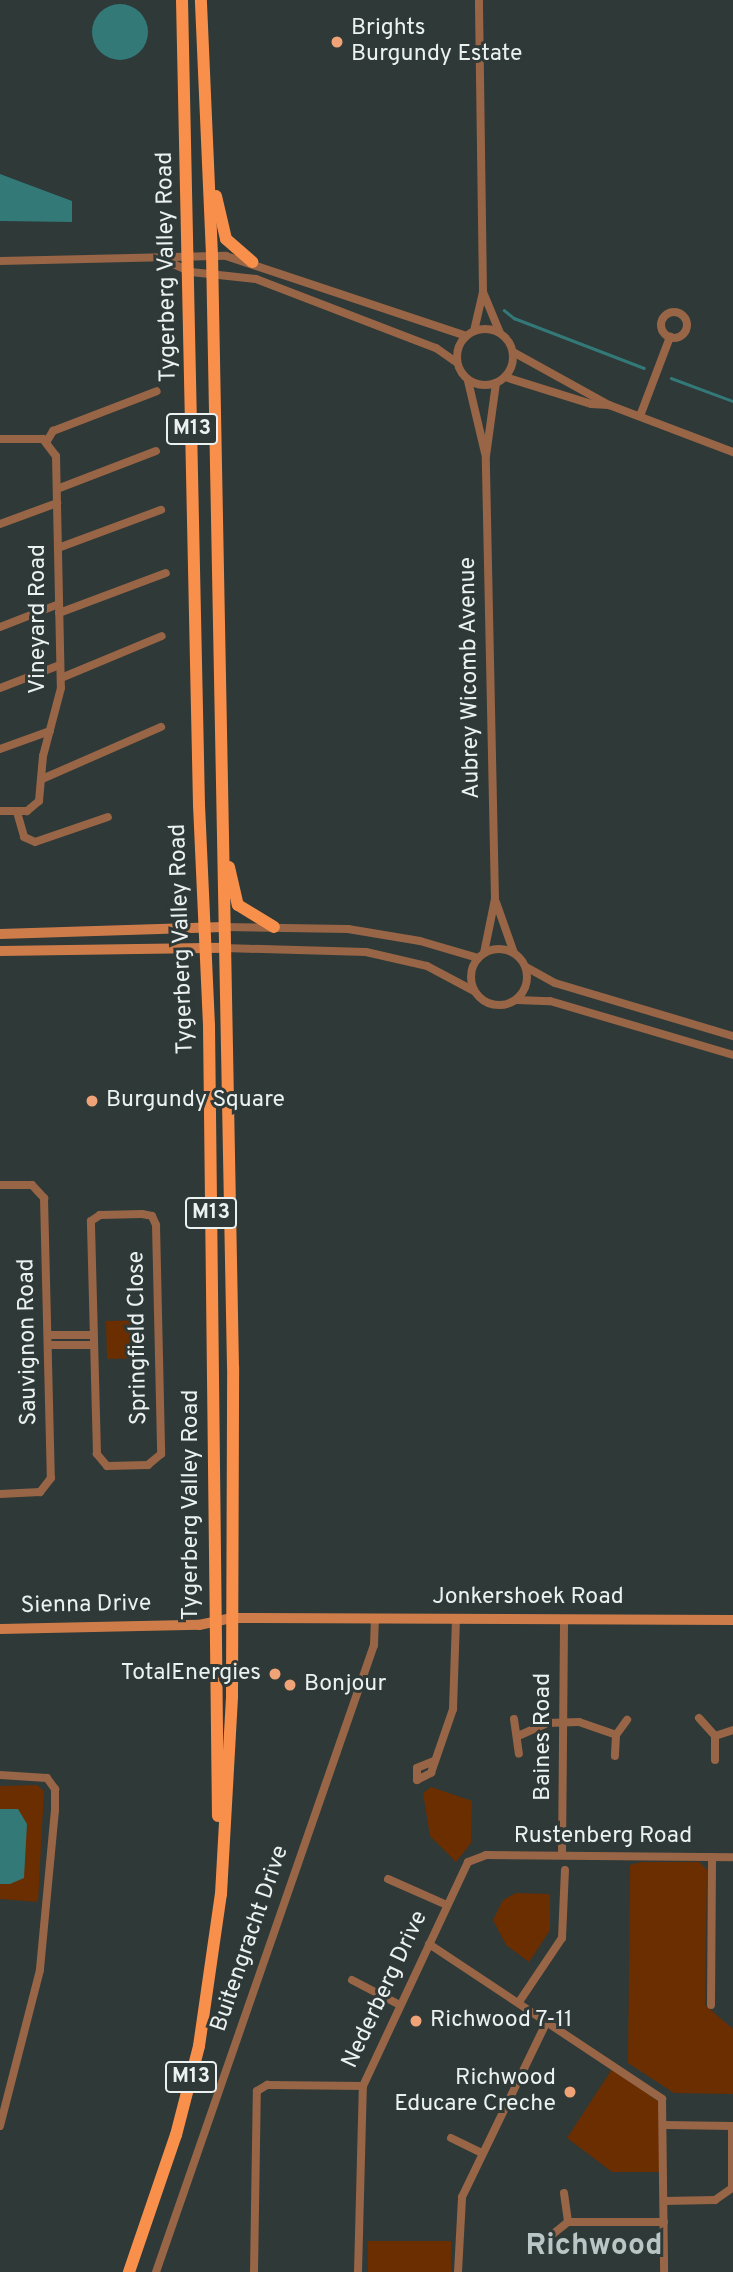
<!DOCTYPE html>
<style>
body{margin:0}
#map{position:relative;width:733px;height:2272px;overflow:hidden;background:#2e3938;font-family:Overpass,sans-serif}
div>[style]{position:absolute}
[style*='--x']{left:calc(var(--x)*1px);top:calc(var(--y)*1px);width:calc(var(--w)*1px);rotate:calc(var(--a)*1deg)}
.green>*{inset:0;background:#6a2e00}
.water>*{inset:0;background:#327978}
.round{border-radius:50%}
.stream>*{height:2.5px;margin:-1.25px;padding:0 1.25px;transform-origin:1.25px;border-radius:1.25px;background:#327978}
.street>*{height:8px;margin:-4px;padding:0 4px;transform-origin:4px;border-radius:4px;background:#986546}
.street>.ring{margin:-4px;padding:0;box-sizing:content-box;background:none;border:8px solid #986546;border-radius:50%}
.secondary>*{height:10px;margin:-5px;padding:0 5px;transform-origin:5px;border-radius:5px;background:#ce7d4a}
.primary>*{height:12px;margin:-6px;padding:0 6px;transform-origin:6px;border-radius:6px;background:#f88f4b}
.dots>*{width:19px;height:19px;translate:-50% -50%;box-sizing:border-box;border:4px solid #2e3938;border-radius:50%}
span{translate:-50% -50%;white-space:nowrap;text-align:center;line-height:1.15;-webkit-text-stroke:6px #2e3938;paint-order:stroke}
.shield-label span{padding:2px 5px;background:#2e3938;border:2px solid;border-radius:5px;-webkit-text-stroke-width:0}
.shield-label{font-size:21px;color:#ebf1f1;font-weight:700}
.poi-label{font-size:23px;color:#ebf1f1}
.left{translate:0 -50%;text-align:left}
.right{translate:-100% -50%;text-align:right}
.street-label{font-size:23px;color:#ebf1f1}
.district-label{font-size:30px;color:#bac6c6;font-weight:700}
</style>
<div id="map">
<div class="green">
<i style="clip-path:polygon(146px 1320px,146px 1358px,107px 1359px,106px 1321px)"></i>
<i style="clip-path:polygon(37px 1785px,44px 1791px,38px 1902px,0 1899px,0 1786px)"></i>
<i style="clip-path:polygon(431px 1787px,472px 1801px,471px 1843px,456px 1862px,430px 1836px,423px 1793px)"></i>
<i style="clip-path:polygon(641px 1862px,699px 1862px,707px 1870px,705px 2005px,733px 2029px,733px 2094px,674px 2093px,628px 2063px,630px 1865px)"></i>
<i style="clip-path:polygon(516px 1893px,550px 1894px,550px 1930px,529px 1962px,506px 1945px,493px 1920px,503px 1900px)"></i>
<i style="clip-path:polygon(612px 2069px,659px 2102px,660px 2172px,612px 2172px,567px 2138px)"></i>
<i style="clip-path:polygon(368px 2241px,451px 2241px,451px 2272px,368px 2272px)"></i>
</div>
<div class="water">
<i class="round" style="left:92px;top:4px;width:56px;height:56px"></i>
<i style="clip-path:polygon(0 174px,72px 201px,72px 222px,0 221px)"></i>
<i style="clip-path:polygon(0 1809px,18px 1809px,27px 1824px,24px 1878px,10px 1884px,0 1884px)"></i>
</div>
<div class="stream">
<i style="--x:504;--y:310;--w:13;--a:39"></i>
<i style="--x:514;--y:318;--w:139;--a:21"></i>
<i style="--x:671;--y:378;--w:66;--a:20.4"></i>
</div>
<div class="street">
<i style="--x:162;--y:259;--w:32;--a:24"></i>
<i style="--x:191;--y:272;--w:65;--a:6.1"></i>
<i style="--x:256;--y:279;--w:193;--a:21"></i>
<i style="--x:436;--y:348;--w:24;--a:35"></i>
<i style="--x:0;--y:261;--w:226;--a:-1.3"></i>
<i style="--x:226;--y:256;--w:253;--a:18.4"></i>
<i style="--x:483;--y:292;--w:44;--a:67.5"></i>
<i class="ring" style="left:661px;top:312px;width:18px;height:18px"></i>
<i class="ring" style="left:457px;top:329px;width:48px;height:48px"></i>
<i style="--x:474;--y:331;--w:40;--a:-77"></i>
<i style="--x:483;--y:292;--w:292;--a:-90.8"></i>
<i style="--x:513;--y:352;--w:110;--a:28.9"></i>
<i style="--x:609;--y:405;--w:133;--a:20.8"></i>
<i style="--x:505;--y:377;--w:90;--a:17.4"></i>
<i style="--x:591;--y:404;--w:18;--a:3"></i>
<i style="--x:468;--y:381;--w:74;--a:76.7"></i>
<i style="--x:640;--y:416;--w:85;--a:-69.2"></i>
<i style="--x:0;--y:439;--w:43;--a:0"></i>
<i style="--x:43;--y:439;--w:21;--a:53"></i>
<i style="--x:56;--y:456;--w:232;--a:88.8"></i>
<i style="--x:61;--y:688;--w:70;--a:104.8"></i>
<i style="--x:43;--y:756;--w:45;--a:95.1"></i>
<i style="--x:39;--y:801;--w:16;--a:140"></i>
<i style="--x:27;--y:811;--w:27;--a:180"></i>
<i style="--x:47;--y:441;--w:12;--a:-59"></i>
<i style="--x:53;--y:431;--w:111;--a:-21"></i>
<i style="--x:57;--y:489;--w:106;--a:-21"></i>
<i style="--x:0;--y:524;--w:61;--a:-20.2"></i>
<i style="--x:58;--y:548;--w:110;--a:-20.3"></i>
<i style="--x:59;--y:613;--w:114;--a:-20.5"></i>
<i style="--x:0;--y:627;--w:63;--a:-21.3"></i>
<i style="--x:61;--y:678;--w:109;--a:-22.6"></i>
<i style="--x:0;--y:688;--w:64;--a:-21"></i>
<i style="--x:0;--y:749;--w:53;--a:-19.8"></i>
<i style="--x:42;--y:779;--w:130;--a:-23.6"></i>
<i style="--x:17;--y:812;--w:26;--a:74"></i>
<i style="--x:24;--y:837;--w:12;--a:24"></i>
<i style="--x:35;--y:842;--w:77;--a:-18.9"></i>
<i style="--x:496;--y:902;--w:54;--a:70.6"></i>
<i style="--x:223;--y:927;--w:125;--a:0.9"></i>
<i style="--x:348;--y:929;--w:73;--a:9.5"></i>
<i style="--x:420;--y:941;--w:60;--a:16.3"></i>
<i style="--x:224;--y:948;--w:142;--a:1.6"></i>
<i style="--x:366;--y:952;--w:63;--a:12.9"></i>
<i style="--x:427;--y:966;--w:53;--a:28"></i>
<i class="ring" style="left:471px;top:949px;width:48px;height:48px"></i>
<i style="--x:484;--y:953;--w:55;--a:-78.5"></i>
<i style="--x:495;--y:899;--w:443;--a:-91.2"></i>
<i style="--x:486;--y:456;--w:74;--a:-82.2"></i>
<i style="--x:526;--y:967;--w:33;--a:29"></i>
<i style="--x:555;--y:983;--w:186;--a:16.6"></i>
<i style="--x:516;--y:1000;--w:34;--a:2"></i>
<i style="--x:550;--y:1001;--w:191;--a:16.4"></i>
<i style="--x:0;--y:1185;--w:32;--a:0"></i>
<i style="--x:32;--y:1185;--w:18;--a:47"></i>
<i style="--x:44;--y:1198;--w:280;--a:88.6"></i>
<i style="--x:51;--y:1478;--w:18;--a:128"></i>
<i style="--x:40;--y:1492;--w:40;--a:177.1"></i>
<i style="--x:142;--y:1214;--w:10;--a:11"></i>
<i style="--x:152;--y:1216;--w:10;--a:66"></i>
<i style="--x:156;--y:1225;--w:229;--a:88.7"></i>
<i style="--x:161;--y:1454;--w:17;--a:140"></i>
<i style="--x:148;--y:1465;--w:41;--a:178.6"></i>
<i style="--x:107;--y:1466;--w:16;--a:-130"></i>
<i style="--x:97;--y:1454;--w:233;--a:-91.5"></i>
<i style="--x:91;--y:1221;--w:11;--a:-34"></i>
<i style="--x:100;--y:1215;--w:42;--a:-1.4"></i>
<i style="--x:48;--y:1335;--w:45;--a:0"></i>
<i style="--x:48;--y:1345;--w:45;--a:0"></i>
<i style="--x:699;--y:1718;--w:24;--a:48"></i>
<i style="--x:715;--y:1736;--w:24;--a:90"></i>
<i style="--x:514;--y:1719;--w:35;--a:82"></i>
<i style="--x:616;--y:1735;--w:19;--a:-54"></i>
<i style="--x:518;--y:1736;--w:32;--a:-24"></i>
<i style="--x:547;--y:1723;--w:32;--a:-2"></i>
<i style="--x:579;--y:1722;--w:39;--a:19"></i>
<i style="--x:616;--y:1735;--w:21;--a:93"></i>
<i style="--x:715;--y:1736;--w:19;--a:-18"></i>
<i style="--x:434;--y:1761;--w:18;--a:158"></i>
<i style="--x:417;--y:1768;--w:12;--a:90"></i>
<i style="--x:417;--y:1780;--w:16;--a:-27"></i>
<i style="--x:431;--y:1773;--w:68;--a:-71"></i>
<i style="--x:453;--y:1709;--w:90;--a:-88.1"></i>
<i style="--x:0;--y:1775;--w:47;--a:3.7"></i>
<i style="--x:47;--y:1778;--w:14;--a:54"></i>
<i style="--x:55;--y:1789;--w:21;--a:90"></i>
<i style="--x:55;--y:1810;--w:161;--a:95.4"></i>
<i style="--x:40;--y:1970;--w:161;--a:104.4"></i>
<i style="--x:562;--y:1855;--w:236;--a:-89.5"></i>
<i style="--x:388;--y:1879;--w:64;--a:23.8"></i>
<i style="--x:429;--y:1944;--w:280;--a:33.6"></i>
<i style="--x:662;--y:2099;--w:173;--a:89.3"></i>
<i style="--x:352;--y:1980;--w:54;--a:27.5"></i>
<i style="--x:519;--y:2002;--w:77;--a:-56.1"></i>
<i style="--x:562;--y:1938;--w:68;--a:-87.5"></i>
<i style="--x:711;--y:2005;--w:148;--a:-89.6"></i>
<i style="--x:451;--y:2138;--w:34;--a:26"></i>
<i style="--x:564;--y:2193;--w:29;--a:82"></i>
<i style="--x:664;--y:2201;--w:51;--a:-1.1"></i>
<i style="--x:715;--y:2200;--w:21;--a:-35"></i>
<i style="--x:732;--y:2188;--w:62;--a:-90"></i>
<i style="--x:732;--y:2126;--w:68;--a:-179.2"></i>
<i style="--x:553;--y:2234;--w:19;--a:-39"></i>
<i style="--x:568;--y:2222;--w:96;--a:0"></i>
<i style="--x:156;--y:2272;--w:664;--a:-70.83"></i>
<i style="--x:374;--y:1645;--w:27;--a:-88"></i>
<i style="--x:254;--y:2272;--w:181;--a:-89.1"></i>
<i style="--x:257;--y:2091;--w:12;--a:-31"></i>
<i style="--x:267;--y:2085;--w:96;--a:0.6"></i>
<i style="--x:358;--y:2272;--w:186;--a:-88.5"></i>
<i style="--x:363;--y:2086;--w:247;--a:-64.9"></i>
<i style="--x:468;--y:1862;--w:19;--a:-21"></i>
<i style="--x:486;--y:1855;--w:247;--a:0.5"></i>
<i style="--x:458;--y:2272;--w:75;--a:-86.9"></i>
<i style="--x:462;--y:2197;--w:195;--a:-64.2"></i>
</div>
<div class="secondary">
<i style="--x:0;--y:934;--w:223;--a:-1.8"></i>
<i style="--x:0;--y:951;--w:224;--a:-0.8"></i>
<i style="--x:0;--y:1629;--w:199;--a:-1.2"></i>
<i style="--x:199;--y:1625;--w:34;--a:-12"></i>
<i style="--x:232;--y:1618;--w:501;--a:0.23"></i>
</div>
<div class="primary">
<i style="--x:182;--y:0;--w:805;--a:88.79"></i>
<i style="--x:199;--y:805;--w:220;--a:87.4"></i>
<i style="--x:209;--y:1025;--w:791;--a:89.35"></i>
<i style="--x:216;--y:196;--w:44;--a:76.9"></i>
<i style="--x:226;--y:239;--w:35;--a:41"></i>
<i style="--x:229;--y:867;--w:39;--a:77"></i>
<i style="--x:238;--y:905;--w:42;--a:31.4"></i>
<i style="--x:129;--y:2272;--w:145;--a:-71.1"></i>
<i style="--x:176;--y:2135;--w:92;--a:-75.5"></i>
<i style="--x:199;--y:2046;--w:154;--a:-81.8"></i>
<i style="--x:221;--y:1894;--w:198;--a:-86.8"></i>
<i style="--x:232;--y:1696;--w:329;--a:-89.8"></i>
<i style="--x:233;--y:1367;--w:1112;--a:-91.08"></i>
<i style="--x:212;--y:255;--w:255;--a:-92.5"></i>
</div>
<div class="dots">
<i style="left:337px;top:42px;background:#efa377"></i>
<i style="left:92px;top:1101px;background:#efa377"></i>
<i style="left:275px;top:1674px;background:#efa377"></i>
<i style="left:290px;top:1685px;background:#efa377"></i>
<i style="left:416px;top:2021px;background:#efa377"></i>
<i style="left:570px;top:2092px;background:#efa377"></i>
</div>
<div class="shield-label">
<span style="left:192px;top:429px">M13</span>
<span style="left:211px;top:1213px">M13</span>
<span style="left:191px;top:2077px">M13</span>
</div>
<div class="poi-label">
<span class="left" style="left:351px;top:42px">Brights<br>Burgundy Estate</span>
<span class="left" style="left:106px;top:1101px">Burgundy Square</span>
<span class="right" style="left:261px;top:1674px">TotalEnergies</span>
<span class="left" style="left:304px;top:1685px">Bonjour</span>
<span class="left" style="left:430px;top:2021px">Richwood 7-11</span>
<span class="right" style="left:556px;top:2092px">Richwood<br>Educare Creche</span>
</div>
<div class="street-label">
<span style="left:168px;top:267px;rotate:-91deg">Tygerberg Valley Road</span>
<span style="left:39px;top:619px;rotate:-90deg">Vineyard Road</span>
<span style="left:471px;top:678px;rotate:-91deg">Aubrey Wicomb Avenue</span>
<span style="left:183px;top:939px;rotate:-92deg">Tygerberg Valley Road</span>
<span style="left:139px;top:1338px;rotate:-91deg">Springfield Close</span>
<span style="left:29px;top:1342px;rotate:-91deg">Sauvignon Road</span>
<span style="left:192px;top:1505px;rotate:-90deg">Tygerberg Valley Road</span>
<span style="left:528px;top:1598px">Jonkershoek Road</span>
<span style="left:86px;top:1606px;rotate:-1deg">Sienna Drive</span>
<span style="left:544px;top:1737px;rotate:-90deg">Baines Road</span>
<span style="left:603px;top:1837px">Rustenberg Road</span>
<span style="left:251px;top:1939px;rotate:-71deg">Buitengracht Drive</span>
<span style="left:386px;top:1990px;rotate:-65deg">Nederberg Drive</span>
</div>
<div class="district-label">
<span style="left:594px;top:2247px">Richwood</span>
</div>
</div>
